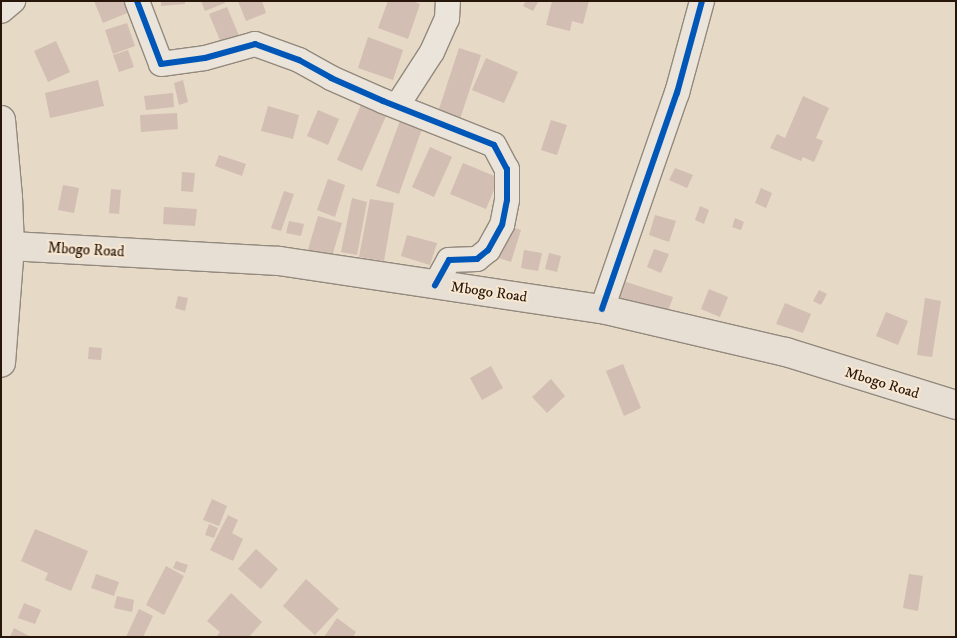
<!DOCTYPE html>
<style>
body{margin:0}
#map{position:relative;width:957px;height:638px;overflow:hidden;background:#e6d9c6;font-family:"IM FELL DW Pica",serif}
div>[style]{position:absolute}
[style*='--x']{left:calc(var(--x)*1px);top:calc(var(--y)*1px);width:calc(var(--w)*1px);rotate:calc(var(--a)*1deg)}
.building>*{inset:0;background:#d2beb2}
.roads{filter:drop-shadow(1px 0 #93897d) drop-shadow(-1px 0 #93897d) drop-shadow(0 1px #93897d) drop-shadow(0 -1px #93897d)}
.minor>*{height:24px;margin:-12px;padding:0 12px;transform-origin:12px;border-radius:12px;background:#eae4da}
.major>*{height:28px;margin:-14px;padding:0 14px;transform-origin:14px;border-radius:14px;background:#e7dfd4}
.cycleway>*{height:6px;margin:-3px;padding:0 3px;transform-origin:3px;border-radius:3px;background:#0057b8}
span{translate:-50% -50%;white-space:nowrap;text-align:center;line-height:1.15;-webkit-text-stroke:4px #f8e8d1;paint-order:stroke}
.street-label{font-size:15px;color:#28160a}
.frame{position:absolute;inset:0;border:2px solid #28160a;pointer-events:none}
</style>
<div id="map">
<div class="building">
<i style="clip-path:polygon(94px 1px,128px 1px,132px 11px,103px 23px)"></i>
<i style="clip-path:polygon(161px 1px,185px 1px,185px 4px,161px 6px)"></i>
<i style="clip-path:polygon(201px 1px,224px 1px,225px 3px,205px 11px)"></i>
<i style="clip-path:polygon(238px 1px,262px 1px,266px 13px,246px 21px)"></i>
<i style="clip-path:polygon(388px 1px,413px 1px,420px 4px,408px 39px,378px 28px)"></i>
<i style="clip-path:polygon(526px 1px,538px 2px,533px 11px,523px 6px)"></i>
<i style="clip-path:polygon(552px 1px,589px 1px,583px 24px,572px 21px,570px 31px,546px 25px)"></i>
<i style="clip-path:polygon(227px 7px,240px 38px,222px 45px,209px 14px)"></i>
<i style="clip-path:polygon(127px 23px,135px 46px,113px 54px,105px 30px)"></i>
<i style="clip-path:polygon(368px 37px,403px 50px,393px 80px,358px 68px)"></i>
<i style="clip-path:polygon(56px 41px,70px 72px,48px 82px,34px 51px)"></i>
<i style="clip-path:polygon(459px 48px,481px 55px,460px 119px,438px 112px)"></i>
<i style="clip-path:polygon(128px 50px,134px 67px,119px 72px,113px 55px)"></i>
<i style="clip-path:polygon(486px 58px,518px 72px,504px 103px,472px 90px)"></i>
<i style="clip-path:polygon(98px 80px,104px 106px,50px 118px,45px 93px)"></i>
<i style="clip-path:polygon(183px 80px,188px 102px,179px 105px,174px 83px)"></i>
<i style="clip-path:polygon(173px 93px,174px 107px,146px 110px,144px 96px)"></i>
<i style="clip-path:polygon(803px 96px,829px 108px,816px 138px,823px 141px,814px 162px,803px 157px,801px 161px,770px 148px,777px 134px,785px 138px)"></i>
<i style="clip-path:polygon(361px 105px,386px 116px,362px 171px,337px 160px)"></i>
<i style="clip-path:polygon(268px 106px,299px 115px,293px 139px,261px 131px)"></i>
<i style="clip-path:polygon(318px 110px,339px 119px,328px 145px,307px 136px)"></i>
<i style="clip-path:polygon(177px 113px,178px 129px,141px 132px,140px 115px)"></i>
<i style="clip-path:polygon(401px 118px,423px 126px,399px 194px,376px 186px)"></i>
<i style="clip-path:polygon(551px 120px,567px 125px,557px 155px,541px 150px)"></i>
<i style="clip-path:polygon(430px 147px,452px 157px,434px 197px,412px 187px)"></i>
<i style="clip-path:polygon(219px 155px,246px 164px,242px 176px,215px 166px)"></i>
<i style="clip-path:polygon(463px 163px,499px 178px,486px 209px,450px 194px)"></i>
<i style="clip-path:polygon(675px 168px,693px 175px,687px 188px,669px 180px)"></i>
<i style="clip-path:polygon(182px 172px,195px 173px,193px 192px,181px 191px)"></i>
<i style="clip-path:polygon(328px 179px,345px 185px,335px 217px,317px 210px)"></i>
<i style="clip-path:polygon(63px 185px,79px 188px,74px 213px,58px 210px)"></i>
<i style="clip-path:polygon(761px 188px,772px 193px,766px 208px,755px 203px)"></i>
<i style="clip-path:polygon(111px 189px,121px 190px,119px 214px,109px 213px)"></i>
<i style="clip-path:polygon(284px 191px,294px 194px,281px 231px,271px 228px)"></i>
<i style="clip-path:polygon(352px 198px,367px 202px,357px 255px,341px 252px)"></i>
<i style="clip-path:polygon(370px 199px,394px 203px,384px 261px,359px 257px)"></i>
<i style="clip-path:polygon(700px 206px,709px 210px,704px 224px,695px 220px)"></i>
<i style="clip-path:polygon(164px 207px,197px 209px,195px 226px,163px 224px)"></i>
<i style="clip-path:polygon(655px 215px,676px 221px,669px 242px,649px 235px)"></i>
<i style="clip-path:polygon(318px 216px,342px 223px,330px 263px,306px 256px)"></i>
<i style="clip-path:polygon(735px 218px,744px 222px,741px 230px,732px 227px)"></i>
<i style="clip-path:polygon(289px 221px,304px 224px,301px 236px,286px 233px)"></i>
<i style="clip-path:polygon(509px 226px,521px 230px,511px 262px,499px 258px)"></i>
<i style="clip-path:polygon(407px 235px,437px 243px,430px 265px,401px 256px)"></i>
<i style="clip-path:polygon(654px 249px,669px 254px,661px 273px,647px 267px)"></i>
<i style="clip-path:polygon(524px 250px,542px 253px,538px 271px,521px 268px)"></i>
<i style="clip-path:polygon(549px 253px,561px 256px,557px 272px,545px 269px)"></i>
<i style="clip-path:polygon(623px 281px,673px 297px,667px 314px,617px 298px)"></i>
<i style="clip-path:polygon(709px 289px,728px 297px,720px 317px,701px 309px)"></i>
<i style="clip-path:polygon(819px 290px,827px 294px,821px 305px,813px 301px)"></i>
<i style="clip-path:polygon(178px 296px,188px 298px,185px 311px,175px 308px)"></i>
<i style="clip-path:polygon(925px 298px,941px 301px,932px 357px,917px 355px)"></i>
<i style="clip-path:polygon(785px 303px,811px 314px,803px 333px,776px 324px)"></i>
<i style="clip-path:polygon(886px 312px,908px 321px,898px 345px,876px 336px)"></i>
<i style="clip-path:polygon(89px 347px,102px 348px,101px 360px,88px 359px)"></i>
<i style="clip-path:polygon(623px 364px,641px 408px,624px 416px,606px 371px)"></i>
<i style="clip-path:polygon(491px 366px,503px 388px,482px 400px,470px 378px)"></i>
<i style="clip-path:polygon(551px 379px,565px 396px,547px 413px,532px 397px)"></i>
<i style="clip-path:polygon(212px 499px,227px 506px,219px 526px,203px 520px)"></i>
<i style="clip-path:polygon(228px 515px,238px 520px,232px 533px,243px 539px,233px 561px,210px 550px)"></i>
<i style="clip-path:polygon(209px 524px,218px 528px,214px 538px,205px 535px)"></i>
<i style="clip-path:polygon(35px 529px,88px 551px,71px 591px,45px 580px,48px 573px,21px 561px)"></i>
<i style="clip-path:polygon(256px 549px,278px 569px,261px 589px,238px 569px)"></i>
<i style="clip-path:polygon(176px 561px,188px 565px,185px 573px,173px 568px)"></i>
<i style="clip-path:polygon(166px 566px,184px 576px,164px 615px,146px 605px)"></i>
<i style="clip-path:polygon(96px 574px,119px 582px,114px 596px,91px 588px)"></i>
<i style="clip-path:polygon(909px 574px,923px 576px,918px 611px,903px 608px)"></i>
<i style="clip-path:polygon(306px 579px,339px 609px,315px 635px,283px 606px)"></i>
<i style="clip-path:polygon(231px 593px,262px 622px,249px 637px,216px 637px,220px 632px,207px 621px)"></i>
<i style="clip-path:polygon(117px 596px,134px 600px,132px 612px,114px 608px)"></i>
<i style="clip-path:polygon(24px 603px,41px 610px,35px 624px,18px 618px)"></i>
<i style="clip-path:polygon(139px 609px,153px 616px,143px 637px,126px 637px)"></i>
<i style="clip-path:polygon(337px 618px,356px 632px,353px 637px,324px 637px)"></i>
<i style="clip-path:polygon(14px 628px,31px 637px,10px 637px)"></i>
</div>
<div class="roads">
<div class="minor">
<i style="--x:137;--y:1;--w:67;--a:69.1"></i>
<i style="--x:161;--y:64;--w:44;--a:-7.8"></i>
<i style="--x:205;--y:58;--w:52;--a:-15.6"></i>
<i style="--x:255;--y:44;--w:47;--a:20"></i>
<i style="--x:299;--y:60;--w:37;--a:29"></i>
<i style="--x:331;--y:78;--w:57;--a:23.9"></i>
<i style="--x:383;--y:101;--w:119;--a:21.6"></i>
<i style="--x:494;--y:145;--w:27;--a:62"></i>
<i style="--x:507;--y:169;--w:31;--a:90"></i>
<i style="--x:507;--y:200;--w:25;--a:101"></i>
<i style="--x:502;--y:225;--w:29;--a:119"></i>
<i style="--x:488;--y:250;--w:14;--a:141"></i>
<i style="--x:477;--y:259;--w:28;--a:178"></i>
<i style="--x:449;--y:260;--w:29;--a:119"></i>
<i style="--x:1;--y:11;--w:16;--a:-40"></i>
<i style="--x:397;--y:106;--w:64;--a:-57.1"></i>
<i style="--x:432;--y:52;--w:36;--a:-66"></i>
<i style="--x:447;--y:19;--w:18;--a:-87"></i>
<i style="--x:602;--y:309;--w:229;--a:-70.9"></i>
<i style="--x:677;--y:93;--w:95;--a:-74.8"></i>
</div>
<div class="major">
<i style="--x:1;--y:120;--w:77;--a:84.8"></i>
<i style="--x:8;--y:197;--w:49;--a:87.7"></i>
<i style="--x:10;--y:246;--w:117;--a:94.4"></i>
<i style="--x:10;--y:246;--w:269;--a:3.2"></i>
<i style="--x:279;--y:261;--w:327;--a:8.5"></i>
<i style="--x:602;--y:309;--w:189;--a:13.2"></i>
<i style="--x:786;--y:352;--w:178;--a:17.3"></i>
</div>
</div>
<div class="cycleway">
<i style="--x:137;--y:1;--w:67;--a:69.1"></i>
<i style="--x:161;--y:64;--w:44;--a:-7.8"></i>
<i style="--x:205;--y:58;--w:52;--a:-15.6"></i>
<i style="--x:255;--y:44;--w:47;--a:20"></i>
<i style="--x:299;--y:60;--w:37;--a:29"></i>
<i style="--x:331;--y:78;--w:57;--a:23.9"></i>
<i style="--x:383;--y:101;--w:119;--a:21.6"></i>
<i style="--x:494;--y:145;--w:27;--a:62"></i>
<i style="--x:507;--y:169;--w:31;--a:90"></i>
<i style="--x:507;--y:200;--w:25;--a:101"></i>
<i style="--x:502;--y:225;--w:29;--a:119"></i>
<i style="--x:488;--y:250;--w:14;--a:141"></i>
<i style="--x:477;--y:259;--w:28;--a:178"></i>
<i style="--x:449;--y:260;--w:29;--a:119"></i>
<i style="--x:602;--y:309;--w:229;--a:-70.9"></i>
<i style="--x:677;--y:93;--w:95;--a:-74.8"></i>
</div>
<div class="street-label">
<span style="left:86px;top:250px;rotate:3deg">Mbogo Road</span>
<span style="left:489px;top:292px;rotate:8deg">Mbogo Road</span>
<span style="left:882px;top:383px;rotate:17deg">Mbogo Road</span>
</div>
<div class="frame"></div>
</div>
